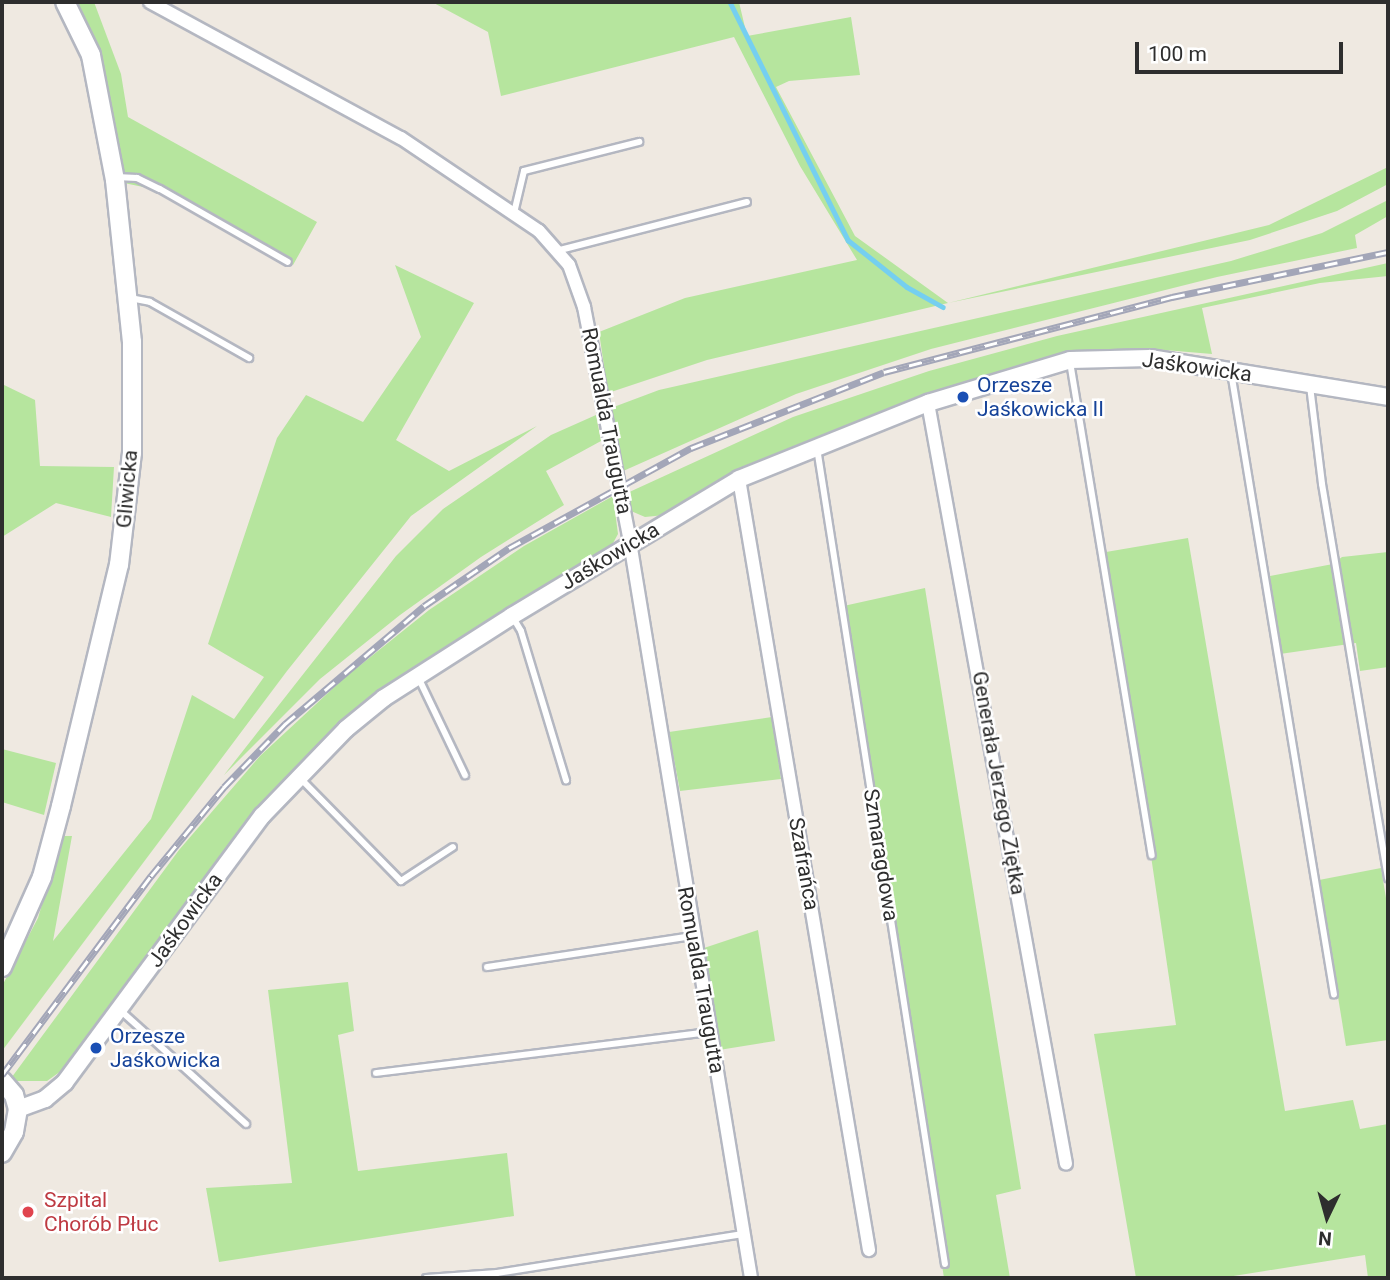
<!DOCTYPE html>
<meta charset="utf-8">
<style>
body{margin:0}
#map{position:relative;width:1390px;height:1280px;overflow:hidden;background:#efe9e1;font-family:Roboto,sans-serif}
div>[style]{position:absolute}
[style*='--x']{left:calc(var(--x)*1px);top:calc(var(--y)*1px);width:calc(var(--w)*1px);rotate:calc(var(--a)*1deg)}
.green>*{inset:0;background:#b6e59e}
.stream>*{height:4.5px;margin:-2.25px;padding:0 2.25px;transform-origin:2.25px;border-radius:2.25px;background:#75cff0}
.roads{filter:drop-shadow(2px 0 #b4b7c1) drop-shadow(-2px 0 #b4b7c1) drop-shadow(0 2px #b4b7c1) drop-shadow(0 -2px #b4b7c1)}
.service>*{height:6px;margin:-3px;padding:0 3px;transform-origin:3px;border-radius:3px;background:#fff}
.minor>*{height:12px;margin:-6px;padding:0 6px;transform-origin:6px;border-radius:6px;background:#fff}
.tertiary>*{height:16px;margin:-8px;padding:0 8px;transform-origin:8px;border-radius:8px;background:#fff}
.secondary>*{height:18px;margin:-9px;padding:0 9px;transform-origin:9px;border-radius:9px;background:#fff}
.rail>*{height:7px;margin-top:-3.5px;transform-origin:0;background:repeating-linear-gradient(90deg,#fff 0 13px,#a3a6b8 0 26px);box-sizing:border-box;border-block:2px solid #a3a6b8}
.dots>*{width:19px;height:19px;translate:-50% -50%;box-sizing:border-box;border:4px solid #fff;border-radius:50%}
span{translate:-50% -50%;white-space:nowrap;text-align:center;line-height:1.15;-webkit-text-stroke:5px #fff;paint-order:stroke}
.street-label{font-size:21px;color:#2e2e2e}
.transit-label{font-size:21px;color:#164399}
.left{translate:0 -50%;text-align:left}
.health-label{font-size:21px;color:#be3a42}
.frame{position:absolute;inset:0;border:4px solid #2e2e2e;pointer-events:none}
.north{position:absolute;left:1292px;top:1182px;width:70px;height:70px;-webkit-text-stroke:5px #fff;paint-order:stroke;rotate:185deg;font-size:19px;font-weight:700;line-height:28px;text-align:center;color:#2e2e2e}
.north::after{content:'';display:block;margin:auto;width:24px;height:32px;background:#2e2e2e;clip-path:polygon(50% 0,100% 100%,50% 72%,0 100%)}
.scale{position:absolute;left:1135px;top:42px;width:208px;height:32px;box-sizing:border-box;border:4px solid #2e2e2e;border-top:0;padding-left:9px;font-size:21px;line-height:24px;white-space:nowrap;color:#2e2e2e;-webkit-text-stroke:5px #fff;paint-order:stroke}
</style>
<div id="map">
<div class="green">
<i style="clip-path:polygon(74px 2px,94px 2px,121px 74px,128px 117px,317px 222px,293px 265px,148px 188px,124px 183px,102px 77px)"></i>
<i style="clip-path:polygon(432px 2px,739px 2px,747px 36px,851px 17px,860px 75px,789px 81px,776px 87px,855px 236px,948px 303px,1269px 225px,1388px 167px,1388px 184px,1337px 211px,1250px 240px,948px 303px,707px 360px,608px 393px,599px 332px,685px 298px,857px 260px,800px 166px,734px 37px,501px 96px,488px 32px)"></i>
<i style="clip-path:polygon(1388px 200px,1388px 216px,1355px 235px,1357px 248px,1217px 277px,931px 349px,796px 394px,621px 472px,611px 408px,659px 390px,1231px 261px,1322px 233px)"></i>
<i style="clip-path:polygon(1388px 263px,1388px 276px,1320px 283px,1202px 308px,1212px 354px,1153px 349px,1069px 354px,929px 395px,769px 457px,665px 515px,645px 517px,631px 511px,625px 494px,793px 417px,929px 371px,1057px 336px)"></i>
<i style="clip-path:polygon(395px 265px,474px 303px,396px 440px,449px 471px,537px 426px,411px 516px,287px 671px,2px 1051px,2px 986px,38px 918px,62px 836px,72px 836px,53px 941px,151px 819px,192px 695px,234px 719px,264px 677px,208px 644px,277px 438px,306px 395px,363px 422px,421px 337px)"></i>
<i style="clip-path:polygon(2px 384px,35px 400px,40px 466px,114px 467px,111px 517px,56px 503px,2px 537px)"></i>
<i style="clip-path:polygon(596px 415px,601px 441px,546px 471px,564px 505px,481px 557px,400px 615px,320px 679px,224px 775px,396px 556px,443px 509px,551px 435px)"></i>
<i style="clip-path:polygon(613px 496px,618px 534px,612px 545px,357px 709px,281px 782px,71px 1064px,47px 1081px,9px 1081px,179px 850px,260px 756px,343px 679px,429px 610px,524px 546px)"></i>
<i style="clip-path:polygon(1188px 538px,1285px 1111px,1353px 1100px,1360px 1129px,1388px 1124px,1388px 1278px,1368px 1278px,1365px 1255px,1221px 1278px,1136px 1278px,1094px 1034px,1176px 1025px,1106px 552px)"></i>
<i style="clip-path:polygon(1388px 552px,1388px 667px,1360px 671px,1356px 643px,1280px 654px,1270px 576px,1333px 564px,1342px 557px)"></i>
<i style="clip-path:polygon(925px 588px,1021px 1189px,996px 1195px,1010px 1278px,944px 1278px,839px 607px)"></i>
<i style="clip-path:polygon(772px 717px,781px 779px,680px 791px,669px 732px)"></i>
<i style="clip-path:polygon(2px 749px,56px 763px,44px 815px,2px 802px)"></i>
<i style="clip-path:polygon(1381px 868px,1388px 910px,1388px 1040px,1346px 1046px,1319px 880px)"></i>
<i style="clip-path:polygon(758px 930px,775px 1041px,719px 1050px,701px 949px)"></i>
<i style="clip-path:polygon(348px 982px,354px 1031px,338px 1035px,358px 1171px,507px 1153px,514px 1216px,219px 1262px,206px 1188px,292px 1183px,268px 990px)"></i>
</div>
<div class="stream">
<i style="--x:730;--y:2;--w:266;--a:63.6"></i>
<i style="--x:848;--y:240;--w:75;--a:38.5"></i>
<i style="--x:907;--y:287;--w:41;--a:29.1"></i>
</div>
<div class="roads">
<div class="service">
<i style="--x:116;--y:177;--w:21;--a:3"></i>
<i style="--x:137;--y:178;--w:25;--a:26"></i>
<i style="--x:160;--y:189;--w:147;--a:29.7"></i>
<i style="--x:514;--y:213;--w:43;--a:-76.6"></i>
<i style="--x:524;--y:171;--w:119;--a:-14.2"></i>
<i style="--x:560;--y:250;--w:193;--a:-14.4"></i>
<i style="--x:130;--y:298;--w:20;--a:11"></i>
<i style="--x:150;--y:302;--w:114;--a:29.5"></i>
<i style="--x:1070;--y:362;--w:500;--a:80.6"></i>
<i style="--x:1231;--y:372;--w:631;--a:80.61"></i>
<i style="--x:1310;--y:386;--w:99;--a:83"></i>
<i style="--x:1322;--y:484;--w:400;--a:80.5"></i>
<i style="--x:817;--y:448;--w:826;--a:81.09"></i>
<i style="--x:512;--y:616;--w:17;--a:59"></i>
<i style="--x:521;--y:631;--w:156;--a:73.2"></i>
<i style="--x:418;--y:677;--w:109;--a:64.4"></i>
<i style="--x:301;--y:779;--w:143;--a:45.6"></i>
<i style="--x:401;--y:881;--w:62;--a:-33.2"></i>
<i style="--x:487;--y:967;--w:208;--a:-8.6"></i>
<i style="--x:120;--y:1010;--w:170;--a:42.1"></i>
<i style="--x:376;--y:1073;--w:337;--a:-7"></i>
<i style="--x:426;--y:1278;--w:71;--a:-4"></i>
<i style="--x:497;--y:1273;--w:249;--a:-9"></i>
</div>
<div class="minor">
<i style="--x:150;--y:2;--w:285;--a:28.5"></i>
<i style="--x:401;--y:138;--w:166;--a:34"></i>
<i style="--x:539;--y:231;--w:45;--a:48.6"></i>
<i style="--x:569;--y:265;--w:45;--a:70.3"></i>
<i style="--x:584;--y:307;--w:233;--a:78.9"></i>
<i style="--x:629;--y:536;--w:752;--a:80.66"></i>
<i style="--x:928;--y:403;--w:773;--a:79.72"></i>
<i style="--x:739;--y:479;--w:782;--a:80.43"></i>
</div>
<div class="tertiary">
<i style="--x:18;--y:1109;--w:29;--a:-20"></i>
<i style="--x:45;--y:1099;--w:26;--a:-40"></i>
<i style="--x:65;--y:1082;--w:331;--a:-53.5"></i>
<i style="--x:262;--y:816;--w:121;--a:-46"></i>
<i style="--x:346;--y:729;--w:49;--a:-39.2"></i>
<i style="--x:384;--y:698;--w:152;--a:-32.6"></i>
<i style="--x:512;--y:616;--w:265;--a:-31.1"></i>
<i style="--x:739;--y:479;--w:204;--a:-21.9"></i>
<i style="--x:928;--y:403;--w:148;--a:-16.8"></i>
<i style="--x:1070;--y:360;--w:80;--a:-1.4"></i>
<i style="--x:1150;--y:358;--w:241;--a:9.3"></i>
</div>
<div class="secondary">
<i style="--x:2;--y:967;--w:98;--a:-66"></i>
<i style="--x:42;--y:877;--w:73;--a:-75"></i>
<i style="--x:61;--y:806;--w:248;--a:-76.5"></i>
<i style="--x:119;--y:565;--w:113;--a:-83.4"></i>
<i style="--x:132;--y:453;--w:111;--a:-90"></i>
<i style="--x:132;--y:342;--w:163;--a:-96"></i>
<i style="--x:115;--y:180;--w:127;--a:-100.9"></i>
<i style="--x:91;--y:55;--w:59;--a:-116.1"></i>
<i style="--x:2;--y:1081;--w:18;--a:49"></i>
<i style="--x:14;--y:1095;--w:15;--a:74"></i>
<i style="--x:18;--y:1109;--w:23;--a:100"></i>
<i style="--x:14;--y:1132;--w:24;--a:120"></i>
</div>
</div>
<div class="rail">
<i style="--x:2;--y:1075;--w:249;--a:-53.2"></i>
<i style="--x:151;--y:876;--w:115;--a:-50.6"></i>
<i style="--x:224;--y:787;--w:88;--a:-45.9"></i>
<i style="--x:285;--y:724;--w:182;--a:-40.3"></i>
<i style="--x:424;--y:606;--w:103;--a:-34.3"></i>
<i style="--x:509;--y:548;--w:208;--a:-28.8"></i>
<i style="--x:691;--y:448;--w:207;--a:-21.5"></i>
<i style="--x:884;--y:372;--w:298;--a:-14.6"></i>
<i style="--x:1172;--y:297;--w:221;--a:-11.8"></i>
</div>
<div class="dots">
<i style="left:963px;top:397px;background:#1a4fb4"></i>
<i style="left:96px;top:1048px;background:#1a4fb4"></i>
<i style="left:28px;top:1212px;background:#e0444e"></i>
</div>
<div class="street-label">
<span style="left:1197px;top:367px;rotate:8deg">Jaśkowicka</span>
<span style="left:607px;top:421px;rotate:79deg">Romualda Traugutta</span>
<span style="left:127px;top:489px;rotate:-85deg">Gliwicka</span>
<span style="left:610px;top:556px;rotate:-31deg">Jaśkowicka</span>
<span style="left:999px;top:783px;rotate:80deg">Generała Jerzego Ziętka</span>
<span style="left:881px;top:855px;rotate:81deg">Szmaragdowa</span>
<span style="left:804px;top:864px;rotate:80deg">Szafrańca</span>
<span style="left:185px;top:920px;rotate:-54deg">Jaśkowicka</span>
<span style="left:701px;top:980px;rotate:80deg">Romualda Traugutta</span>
</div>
<div class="transit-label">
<span class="left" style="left:977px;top:397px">Orzesze<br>Jaśkowicka II</span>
<span class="left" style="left:110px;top:1048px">Orzesze<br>Jaśkowicka</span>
</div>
<div class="health-label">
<span class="left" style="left:44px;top:1212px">Szpital<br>Chorób Płuc</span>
</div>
<div class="frame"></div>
<div class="north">N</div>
<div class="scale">100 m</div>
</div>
